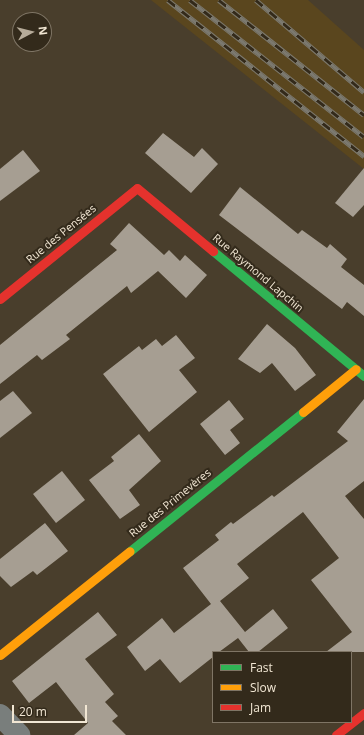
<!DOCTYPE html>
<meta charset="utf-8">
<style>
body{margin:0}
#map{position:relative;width:364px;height:735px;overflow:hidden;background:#493e2c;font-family:"Open Sans",sans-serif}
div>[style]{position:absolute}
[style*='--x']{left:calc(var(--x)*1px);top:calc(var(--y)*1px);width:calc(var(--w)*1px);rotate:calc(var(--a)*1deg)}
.built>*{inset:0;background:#5a461e}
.building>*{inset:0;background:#a69e92}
.street>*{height:22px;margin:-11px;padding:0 11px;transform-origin:11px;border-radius:11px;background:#797e7c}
.fast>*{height:9px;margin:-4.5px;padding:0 4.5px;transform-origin:4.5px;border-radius:4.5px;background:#30b455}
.slow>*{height:9px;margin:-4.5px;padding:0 4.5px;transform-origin:4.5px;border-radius:4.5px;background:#ff9f0a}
.jam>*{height:9px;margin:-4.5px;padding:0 4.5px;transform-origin:4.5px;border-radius:4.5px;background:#e5322d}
.rail>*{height:4.5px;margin-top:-2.25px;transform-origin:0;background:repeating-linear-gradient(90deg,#332a1b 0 9px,#7b7970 0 18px);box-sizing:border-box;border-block:1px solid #7b7970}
span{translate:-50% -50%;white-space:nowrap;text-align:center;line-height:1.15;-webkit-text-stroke:4px #332a1b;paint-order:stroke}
.street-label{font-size:11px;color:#f1e6d3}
.legend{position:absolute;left:212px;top:651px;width:140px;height:72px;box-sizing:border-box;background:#332a1b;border:1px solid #7f7565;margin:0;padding:5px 7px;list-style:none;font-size:12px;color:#f1e6d3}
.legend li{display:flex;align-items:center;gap:8px;height:20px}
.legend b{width:20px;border:1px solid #7f7565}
.north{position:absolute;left:12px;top:12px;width:40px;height:40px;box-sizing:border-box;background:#332a1b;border:1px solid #7f7565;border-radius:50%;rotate:83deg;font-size:11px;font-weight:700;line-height:16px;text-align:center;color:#f1e6d3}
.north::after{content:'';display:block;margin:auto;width:14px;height:18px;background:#b6ab99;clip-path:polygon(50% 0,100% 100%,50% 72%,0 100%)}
.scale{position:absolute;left:12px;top:705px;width:75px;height:18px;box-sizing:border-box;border:2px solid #f1e6d3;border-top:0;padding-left:5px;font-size:12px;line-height:14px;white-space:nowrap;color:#f1e6d3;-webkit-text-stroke:3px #332a1b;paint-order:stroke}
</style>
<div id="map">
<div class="built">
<i style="clip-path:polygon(151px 0,308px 0,364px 50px,364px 169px)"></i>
</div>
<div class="building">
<i style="clip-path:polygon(163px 133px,194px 157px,202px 148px,218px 164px,191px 193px,145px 153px)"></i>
<i style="clip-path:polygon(23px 150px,40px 171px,0 201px,0 169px)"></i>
<i style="clip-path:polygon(364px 168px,364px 205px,353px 217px,335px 203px)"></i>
<i style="clip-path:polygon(240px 187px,298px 234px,302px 230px,327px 248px,330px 244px,347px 259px,341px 267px,364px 285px,364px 316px,347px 302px,342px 309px,219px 215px)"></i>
<i style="clip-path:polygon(129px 223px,164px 255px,169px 250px,180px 261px,185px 255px,207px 275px,186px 298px,158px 271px,131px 293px,127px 286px,66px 335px,70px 339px,42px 360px,37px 355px,0 384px,0 345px,117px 250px,110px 244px)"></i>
<i style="clip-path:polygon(267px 324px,295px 348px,316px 375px,295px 391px,272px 363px,260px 373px,238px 359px)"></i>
<i style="clip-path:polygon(176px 335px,195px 358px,179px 370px,197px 392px,149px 432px,103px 374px,139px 346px,142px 350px,156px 339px,162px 346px)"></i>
<i style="clip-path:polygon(13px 391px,32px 413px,0 438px,0 401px)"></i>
<i style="clip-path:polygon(364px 399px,364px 481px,345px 496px,364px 519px,364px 652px,326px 652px,352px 632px,311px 580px,339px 558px,303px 512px,237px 564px,249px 578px,220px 601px,245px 632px,273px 609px,288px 628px,258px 652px,249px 652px,238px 638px,219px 652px,213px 652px,213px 657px,180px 683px,160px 659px,145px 671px,127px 647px,162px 618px,174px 633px,211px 604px,183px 568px,219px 540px,215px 535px,231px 522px,233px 524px,272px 495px,274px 497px,348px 441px,337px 432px)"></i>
<i style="clip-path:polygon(229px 400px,244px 419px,230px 430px,240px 443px,225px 455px,200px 424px)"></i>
<i style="clip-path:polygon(139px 434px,161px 461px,129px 490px,140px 505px,120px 519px,89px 480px,114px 461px,111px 457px)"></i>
<i style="clip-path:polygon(62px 471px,85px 500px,56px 523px,33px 494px)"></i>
<i style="clip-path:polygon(45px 523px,68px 551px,37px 575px,33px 571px,11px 587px,0 576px,0 559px)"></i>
<i style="clip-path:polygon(98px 612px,117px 635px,85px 659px,114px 694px,105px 702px,118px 716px,112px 721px,126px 735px,74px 735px,88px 723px,56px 682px,29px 703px,12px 681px)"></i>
</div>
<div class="street">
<i style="--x:0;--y:715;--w:28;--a:46"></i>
</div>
<div class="fast">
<i style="--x:213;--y:251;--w:196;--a:39.6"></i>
<i style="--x:130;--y:551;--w:222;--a:-38.8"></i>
</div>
<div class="slow">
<i style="--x:303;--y:412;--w:68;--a:-39.1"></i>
<i style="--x:0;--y:655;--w:166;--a:-38.7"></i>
</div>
<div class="jam">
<i style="--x:0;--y:299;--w:176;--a:-39"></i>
<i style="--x:137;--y:188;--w:99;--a:39.7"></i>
<i style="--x:336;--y:735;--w:36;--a:-38"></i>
</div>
<div class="rail">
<i style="--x:168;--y:0;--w:251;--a:38.5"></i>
<i style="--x:190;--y:0;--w:221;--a:38.2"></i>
<i style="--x:219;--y:0;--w:185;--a:38.4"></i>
<i style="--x:256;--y:0;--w:142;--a:40.4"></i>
</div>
<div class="street-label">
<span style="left:61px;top:234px;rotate:-39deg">Rue des Pensées</span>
<span style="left:258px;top:273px;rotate:40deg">Rue Raymond Lapchin</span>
<span style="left:170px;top:503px;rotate:-39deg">Rue des Primevères</span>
</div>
<ul class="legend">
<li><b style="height:5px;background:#30b455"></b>Fast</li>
<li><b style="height:5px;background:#ff9f0a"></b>Slow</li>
<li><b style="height:5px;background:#e5322d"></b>Jam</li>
</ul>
<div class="north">N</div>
<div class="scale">20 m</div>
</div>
